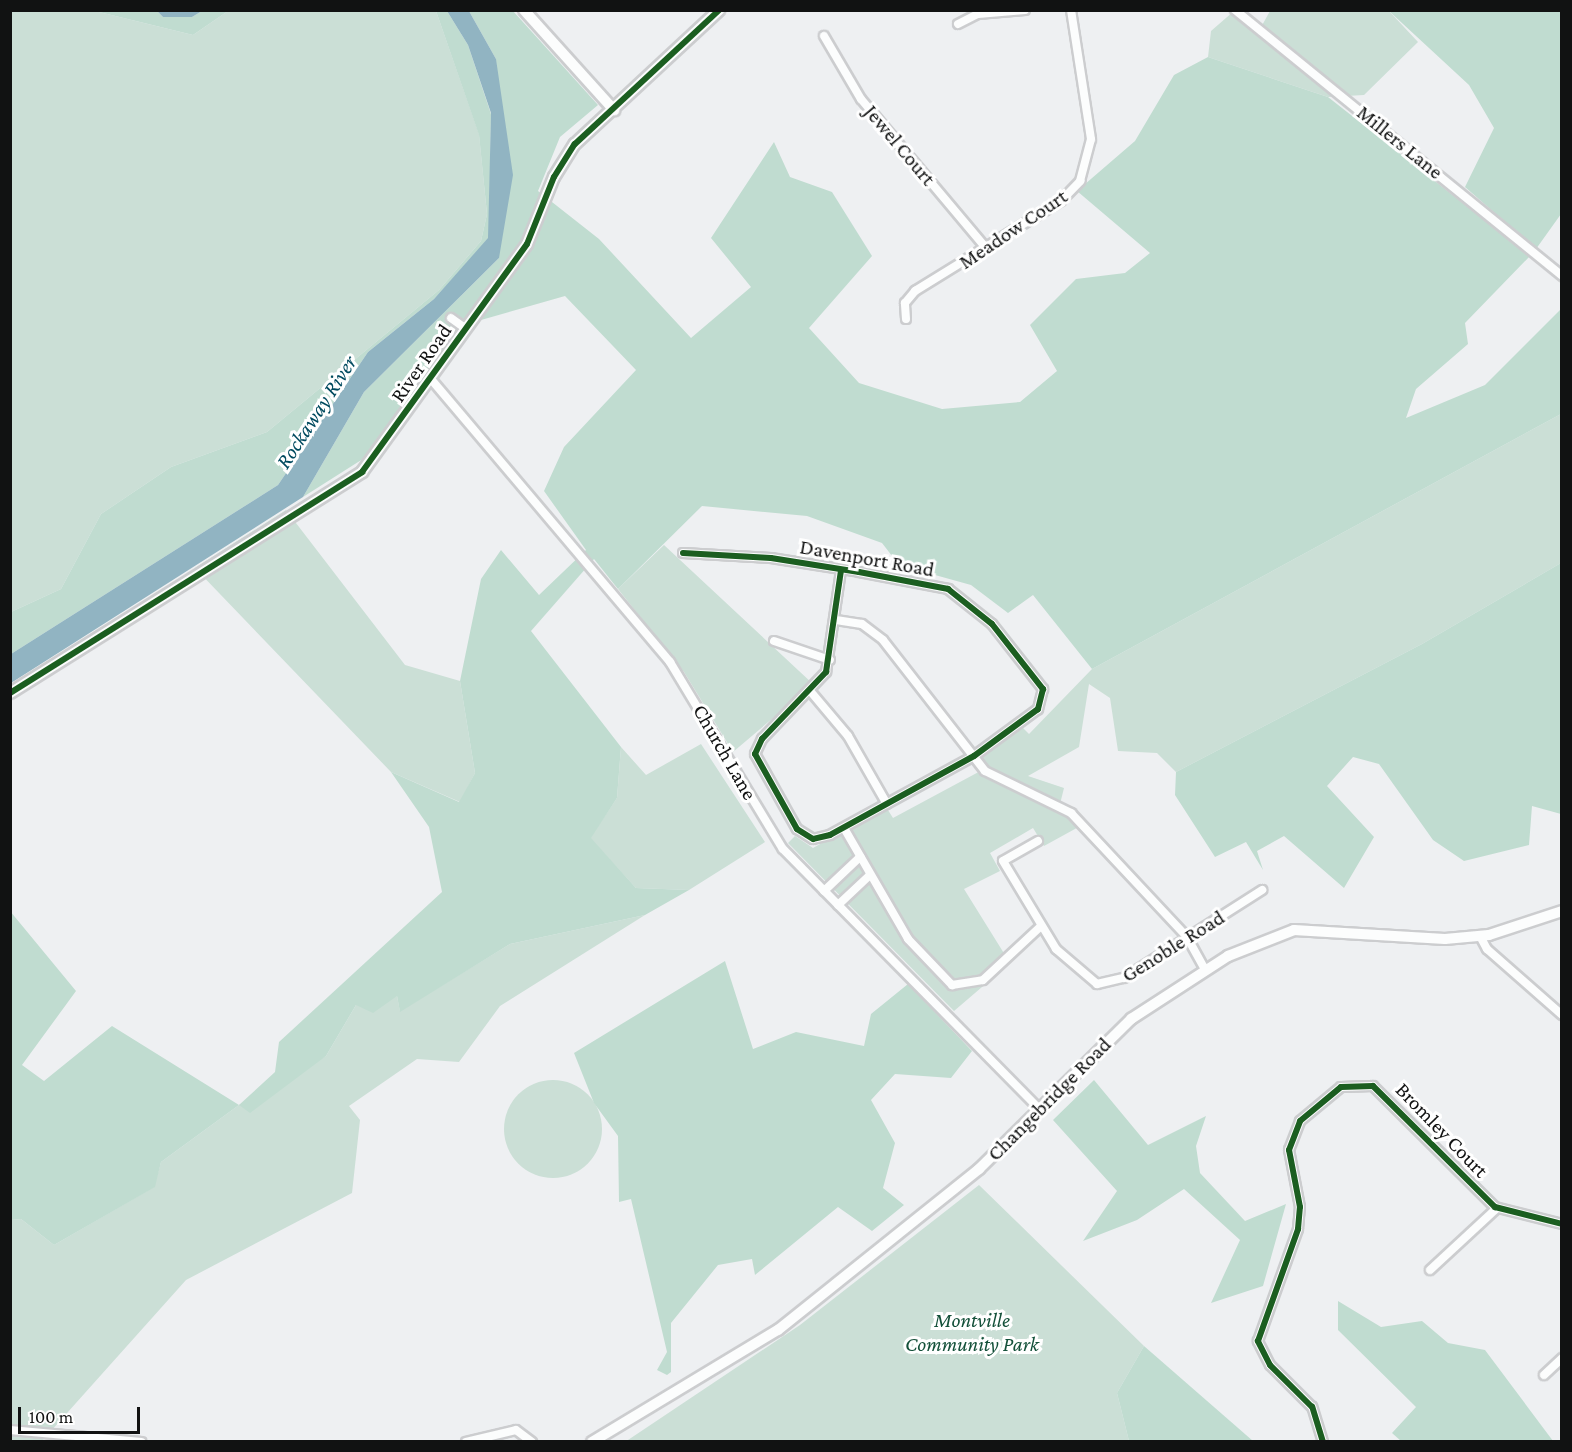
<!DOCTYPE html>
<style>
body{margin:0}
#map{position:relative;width:1572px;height:1452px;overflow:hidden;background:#eef0f2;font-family:"Crimson Pro",serif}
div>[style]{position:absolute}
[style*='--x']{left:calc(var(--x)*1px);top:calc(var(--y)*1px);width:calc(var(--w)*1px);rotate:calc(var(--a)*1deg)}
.green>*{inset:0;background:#cbdfd6}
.round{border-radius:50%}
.forest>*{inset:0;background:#c0dcd0}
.water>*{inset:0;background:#91b4c2}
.roads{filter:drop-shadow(2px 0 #cccdcf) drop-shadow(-2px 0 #cccdcf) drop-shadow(0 2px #cccdcf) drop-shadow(0 -2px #cccdcf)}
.street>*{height:8px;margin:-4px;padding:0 4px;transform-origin:4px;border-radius:4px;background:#fcfdfd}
.secondary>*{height:10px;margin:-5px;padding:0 5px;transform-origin:5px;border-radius:5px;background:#fcfdfd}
.cycleway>*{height:6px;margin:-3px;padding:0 3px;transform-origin:3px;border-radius:3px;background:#1b5e20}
span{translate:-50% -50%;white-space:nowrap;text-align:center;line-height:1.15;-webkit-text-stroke:6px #fff;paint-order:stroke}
.street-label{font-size:21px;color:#111212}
.park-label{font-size:21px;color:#135039;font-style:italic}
.water-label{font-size:22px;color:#004a5f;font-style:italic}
.frame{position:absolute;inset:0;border:12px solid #111212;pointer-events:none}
.scale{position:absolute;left:18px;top:1407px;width:122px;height:27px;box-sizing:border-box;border:3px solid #111212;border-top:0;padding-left:8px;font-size:18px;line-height:21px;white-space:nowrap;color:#111212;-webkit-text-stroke:4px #fff;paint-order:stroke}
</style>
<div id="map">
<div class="green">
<i style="clip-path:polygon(10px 11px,95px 11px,193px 35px,228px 11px,436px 11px,479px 134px,487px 214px,481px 241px,439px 290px,267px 432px,171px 467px,101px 514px,61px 589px,11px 612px)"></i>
<i style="clip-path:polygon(1234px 11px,1260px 29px,1270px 11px,1389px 11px,1418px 42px,1364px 95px,1328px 97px,1208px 57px,1211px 31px)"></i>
<i style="clip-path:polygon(1561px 414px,1561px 563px,1422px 644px,1176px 772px,1157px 753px,1118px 751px,1110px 698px,1089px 684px,1079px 747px,1028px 776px,1064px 788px,1060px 804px,1084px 824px,1044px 846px,1033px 828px,990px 853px,1000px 871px,964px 889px,1010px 963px,954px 1011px,788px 843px,795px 836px,813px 848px,886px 807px,893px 818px,986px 768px,977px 754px,1021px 726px,1029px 734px,1092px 669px)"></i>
<i style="clip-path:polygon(286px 510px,405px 665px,460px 681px,475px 773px,460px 802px,391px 772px,195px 568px)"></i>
<i style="clip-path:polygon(664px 545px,813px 684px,733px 752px,684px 672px,618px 589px)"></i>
<i style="clip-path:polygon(701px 744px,765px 842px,689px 890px,636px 888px,590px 838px,617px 798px,621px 747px,646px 775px)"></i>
<i style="clip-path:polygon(645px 915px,500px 1006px,459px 1062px,417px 1059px,349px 1106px,360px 1120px,352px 1193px,186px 1280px,42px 1441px,11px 1441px,11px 1220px,21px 1219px,54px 1245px,154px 1187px,161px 1162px,239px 1105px,326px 1056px,356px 1005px,397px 996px,400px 1011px,510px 944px)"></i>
<i class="round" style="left:504px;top:1080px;width:98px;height:98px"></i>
<i style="clip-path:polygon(979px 1185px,1144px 1346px,1117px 1393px,1129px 1441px,625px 1442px,800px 1325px)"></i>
</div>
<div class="forest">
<i style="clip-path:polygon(95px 11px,157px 11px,163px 17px,192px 17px,202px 11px,228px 11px,193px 35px)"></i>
<i style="clip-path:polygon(436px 11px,447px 11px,468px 45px,491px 114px,489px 238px,434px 299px,368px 352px,278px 485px,11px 654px,11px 612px,61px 589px,101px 514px,171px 467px,267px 432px,439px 290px,481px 241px,487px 214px,479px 135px)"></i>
<i style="clip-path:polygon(469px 11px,513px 11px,598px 105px,560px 137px,538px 191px,599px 239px,691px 338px,751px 287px,711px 238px,774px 142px,790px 177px,832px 192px,872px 256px,809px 328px,859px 383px,942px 409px,1020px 402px,1057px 371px,1030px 325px,1076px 279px,1125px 273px,1150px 253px,1077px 191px,1135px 141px,1174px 75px,1208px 57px,1328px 97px,1530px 256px,1465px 323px,1468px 344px,1416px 389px,1406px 418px,1485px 385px,1561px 309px,1561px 414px,1092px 669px,1033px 595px,1008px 613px,971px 585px,899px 565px,882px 543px,807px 516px,702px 506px,618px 589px,594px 559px,531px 631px,621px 747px,617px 798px,591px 838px,636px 888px,689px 890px,645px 915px,510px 944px,400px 1012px,397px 996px,373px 1013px,356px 1005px,326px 1056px,250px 1113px,239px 1105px,161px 1162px,155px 1187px,54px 1245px,21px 1219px,11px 1220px,10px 911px,76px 991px,22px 1065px,44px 1081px,112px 1026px,239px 1105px,275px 1072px,279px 1042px,442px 892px,429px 827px,391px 772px,459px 802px,475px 773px,460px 681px,481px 579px,501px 550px,539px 595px,586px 550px,544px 491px,564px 447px,636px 370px,565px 296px,460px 326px,366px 457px,303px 497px,364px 392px,499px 258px,496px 59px)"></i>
<i style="clip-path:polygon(1389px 11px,1561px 11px,1561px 214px,1536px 249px,1465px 187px,1494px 128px,1469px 85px)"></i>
<i style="clip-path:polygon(1561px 563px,1561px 814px,1532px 806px,1529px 845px,1464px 861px,1433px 840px,1379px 764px,1353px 757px,1327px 786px,1374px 837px,1344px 888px,1284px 836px,1257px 851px,1263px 870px,1246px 842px,1215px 857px,1175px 795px,1176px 772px,1422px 644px)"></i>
<i style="clip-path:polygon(725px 961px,753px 1049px,796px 1032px,864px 1046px,871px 1014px,908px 984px,972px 1051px,951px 1078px,895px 1074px,871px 1100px,895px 1143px,883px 1188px,904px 1205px,872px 1231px,838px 1207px,755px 1275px,752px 1259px,718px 1265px,671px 1323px,671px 1372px,667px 1375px,657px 1370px,667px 1352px,631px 1199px,619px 1202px,618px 1136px,594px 1103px,574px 1053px)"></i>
<i style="clip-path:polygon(1094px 1080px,1148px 1145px,1206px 1116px,1196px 1146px,1200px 1173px,1245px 1221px,1286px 1204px,1263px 1286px,1211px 1303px,1240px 1240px,1184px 1189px,1137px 1220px,1083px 1241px,1117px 1191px,1053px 1120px)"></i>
<i style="clip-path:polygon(1338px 1301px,1381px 1327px,1422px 1321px,1448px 1343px,1485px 1350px,1553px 1441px,1401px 1441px,1392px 1433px,1416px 1407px,1338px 1330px)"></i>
<i style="clip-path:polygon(1144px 1346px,1253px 1441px,1129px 1441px,1117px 1393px)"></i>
</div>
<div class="water">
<i style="clip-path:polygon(157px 11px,202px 11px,192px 17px,163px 17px)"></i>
<i style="clip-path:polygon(447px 11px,469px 11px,496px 59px,513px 175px,499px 258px,364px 392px,303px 497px,11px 683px,11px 654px,278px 485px,368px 352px,434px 299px,488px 238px,491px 113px,468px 45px)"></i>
</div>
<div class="roads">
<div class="street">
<i style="--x:1235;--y:10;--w:422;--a:39.1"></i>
<i style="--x:958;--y:24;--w:22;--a:-27"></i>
<i style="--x:978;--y:14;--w:47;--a:-4.9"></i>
<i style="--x:824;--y:36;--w:73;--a:59.6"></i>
<i style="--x:861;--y:99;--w:194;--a:50"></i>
<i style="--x:451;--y:318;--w:17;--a:36"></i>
<i style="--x:906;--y:319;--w:16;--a:-94"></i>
<i style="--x:905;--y:303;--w:16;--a:-50"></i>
<i style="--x:915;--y:291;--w:172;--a:-31.7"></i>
<i style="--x:1061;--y:201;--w:28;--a:-46"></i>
<i style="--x:1080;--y:181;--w:43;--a:-75.3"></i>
<i style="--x:1091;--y:139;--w:131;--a:-98.8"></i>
<i style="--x:430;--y:378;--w:372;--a:49.8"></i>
<i style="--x:670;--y:662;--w:218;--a:58.9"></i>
<i style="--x:783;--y:849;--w:365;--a:45.4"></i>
<i style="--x:683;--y:553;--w:88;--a:3.3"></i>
<i style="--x:771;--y:558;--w:89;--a:9"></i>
<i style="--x:859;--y:572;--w:91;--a:10.8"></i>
<i style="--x:948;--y:589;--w:56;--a:38.5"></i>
<i style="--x:992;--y:624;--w:83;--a:51.9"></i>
<i style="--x:1043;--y:689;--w:21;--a:104"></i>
<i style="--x:1038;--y:709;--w:79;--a:143.7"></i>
<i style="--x:974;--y:756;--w:164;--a:151.3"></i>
<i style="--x:830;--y:835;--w:17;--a:167"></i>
<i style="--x:813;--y:839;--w:19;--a:-148"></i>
<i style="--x:797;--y:829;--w:86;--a:-119.2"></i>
<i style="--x:755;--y:754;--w:17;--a:-65"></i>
<i style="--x:762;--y:739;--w:93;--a:-46.3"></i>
<i style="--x:826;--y:672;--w:103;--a:-81.6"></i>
<i style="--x:836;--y:620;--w:26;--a:9"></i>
<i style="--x:862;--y:624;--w:26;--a:37"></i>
<i style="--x:883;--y:640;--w:166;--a:52.1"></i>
<i style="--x:985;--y:771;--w:96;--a:26"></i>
<i style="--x:1071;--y:813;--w:170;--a:46.9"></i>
<i style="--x:1187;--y:937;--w:37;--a:61"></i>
<i style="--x:774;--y:641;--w:59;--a:18.7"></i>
<i style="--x:811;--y:692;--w:57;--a:49.9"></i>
<i style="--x:848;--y:736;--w:78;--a:60.2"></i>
<i style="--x:844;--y:828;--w:128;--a:60"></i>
<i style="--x:908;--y:939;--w:64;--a:46.3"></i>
<i style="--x:952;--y:985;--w:31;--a:-9"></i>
<i style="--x:983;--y:980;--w:78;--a:-42.9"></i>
<i style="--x:1038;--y:841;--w:40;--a:150.3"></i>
<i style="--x:1003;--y:861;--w:103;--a:58.9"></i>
<i style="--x:1056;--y:949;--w:54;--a:40.5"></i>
<i style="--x:1097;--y:984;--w:28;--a:-13"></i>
<i style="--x:1124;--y:978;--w:164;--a:-32.5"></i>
<i style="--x:824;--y:891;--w:50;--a:-43.4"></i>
<i style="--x:838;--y:905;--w:44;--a:-43.2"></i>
<i style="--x:1480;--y:936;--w:15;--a:62"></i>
<i style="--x:1487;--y:949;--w:100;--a:41.3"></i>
<i style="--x:1430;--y:1270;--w:91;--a:-42.8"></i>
<i style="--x:1544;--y:1375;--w:25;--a:-43"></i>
<i style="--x:10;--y:1430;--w:132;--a:5.2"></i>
<i style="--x:466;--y:1442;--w:51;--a:-13.5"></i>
<i style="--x:516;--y:1430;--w:20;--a:37"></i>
<i style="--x:1323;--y:1442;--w:37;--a:-107"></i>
<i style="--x:1312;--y:1407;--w:59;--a:-135"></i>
<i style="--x:1270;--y:1365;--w:27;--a:-117"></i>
<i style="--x:1258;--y:1341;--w:119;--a:-70.3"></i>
<i style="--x:1298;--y:1229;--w:22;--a:-85"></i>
<i style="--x:1300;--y:1207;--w:58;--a:-100.9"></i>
<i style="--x:1289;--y:1150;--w:31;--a:-69"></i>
<i style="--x:1300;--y:1121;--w:53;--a:-39.7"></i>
<i style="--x:1341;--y:1087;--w:32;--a:-2"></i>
<i style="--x:1373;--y:1086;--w:172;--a:44.8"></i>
<i style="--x:1495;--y:1207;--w:69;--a:14.2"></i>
</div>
<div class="secondary">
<i style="--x:524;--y:10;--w:135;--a:48"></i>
<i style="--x:10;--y:693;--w:416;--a:-32.1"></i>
<i style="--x:362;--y:472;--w:281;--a:-54.1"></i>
<i style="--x:527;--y:244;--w:72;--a:-68.1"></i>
<i style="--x:554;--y:177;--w:39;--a:-58"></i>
<i style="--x:575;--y:144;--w:197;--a:-42.9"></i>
<i style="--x:592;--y:1442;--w:217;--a:-31.1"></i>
<i style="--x:778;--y:1330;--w:258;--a:-38.7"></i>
<i style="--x:979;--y:1169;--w:214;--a:-44.6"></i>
<i style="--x:1131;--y:1019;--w:116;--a:-33"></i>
<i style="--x:1228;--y:956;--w:71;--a:-21.5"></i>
<i style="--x:1294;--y:930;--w:151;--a:3.4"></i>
<i style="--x:1445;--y:939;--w:44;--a:-5.2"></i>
<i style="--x:1489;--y:935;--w:77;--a:-18.2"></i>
</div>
</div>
<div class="cycleway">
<i style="--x:683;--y:553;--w:88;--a:3.3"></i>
<i style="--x:771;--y:558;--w:89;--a:9"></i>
<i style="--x:859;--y:572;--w:91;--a:10.8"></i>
<i style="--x:948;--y:589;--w:56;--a:38.5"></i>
<i style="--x:992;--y:624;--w:83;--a:51.9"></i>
<i style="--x:1043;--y:689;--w:21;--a:104"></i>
<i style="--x:1038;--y:709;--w:79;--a:143.7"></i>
<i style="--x:974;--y:756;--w:164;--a:151.3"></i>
<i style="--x:830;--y:835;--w:17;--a:167"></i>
<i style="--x:813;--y:839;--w:19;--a:-148"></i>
<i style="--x:797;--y:829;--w:86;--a:-119.2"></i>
<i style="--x:755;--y:754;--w:17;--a:-65"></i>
<i style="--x:762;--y:739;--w:93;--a:-46.3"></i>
<i style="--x:826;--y:672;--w:103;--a:-81.6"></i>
<i style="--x:10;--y:693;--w:416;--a:-32.1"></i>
<i style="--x:362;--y:472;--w:281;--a:-54.1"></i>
<i style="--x:527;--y:244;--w:72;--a:-68.1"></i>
<i style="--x:554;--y:177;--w:39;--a:-58"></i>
<i style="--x:575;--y:144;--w:197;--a:-42.9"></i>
<i style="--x:1323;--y:1442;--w:37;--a:-107"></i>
<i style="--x:1312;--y:1407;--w:59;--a:-135"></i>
<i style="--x:1270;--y:1365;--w:27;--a:-117"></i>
<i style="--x:1258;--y:1341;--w:119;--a:-70.3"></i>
<i style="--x:1298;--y:1229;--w:22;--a:-85"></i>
<i style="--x:1300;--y:1207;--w:58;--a:-100.9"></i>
<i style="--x:1289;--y:1150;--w:31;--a:-69"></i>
<i style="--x:1300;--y:1121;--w:53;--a:-39.7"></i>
<i style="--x:1341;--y:1087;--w:32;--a:-2"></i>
<i style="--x:1373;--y:1086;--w:172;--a:44.8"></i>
<i style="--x:1495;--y:1207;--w:69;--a:14.2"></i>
</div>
<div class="street-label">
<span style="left:1400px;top:142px;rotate:39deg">Millers Lane</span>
<span style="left:900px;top:145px;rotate:50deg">Jewel Court</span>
<span style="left:1013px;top:229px;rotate:-34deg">Meadow Court</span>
<span style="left:421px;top:363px;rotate:-55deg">River Road</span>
<span style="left:867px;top:558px;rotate:10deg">Davenport Road</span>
<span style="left:725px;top:752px;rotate:60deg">Church Lane</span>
<span style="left:1173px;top:946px;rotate:-32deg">Genoble Road</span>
<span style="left:1049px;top:1099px;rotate:-45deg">Changebridge Road</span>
<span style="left:1442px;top:1130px;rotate:46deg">Bromley Court</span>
</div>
<div class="park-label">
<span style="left:972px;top:1332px">Montville<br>Community Park</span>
</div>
<div class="water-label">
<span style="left:316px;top:412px;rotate:-57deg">Rockaway River</span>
</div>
<div class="frame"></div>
<div class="scale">100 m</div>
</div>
